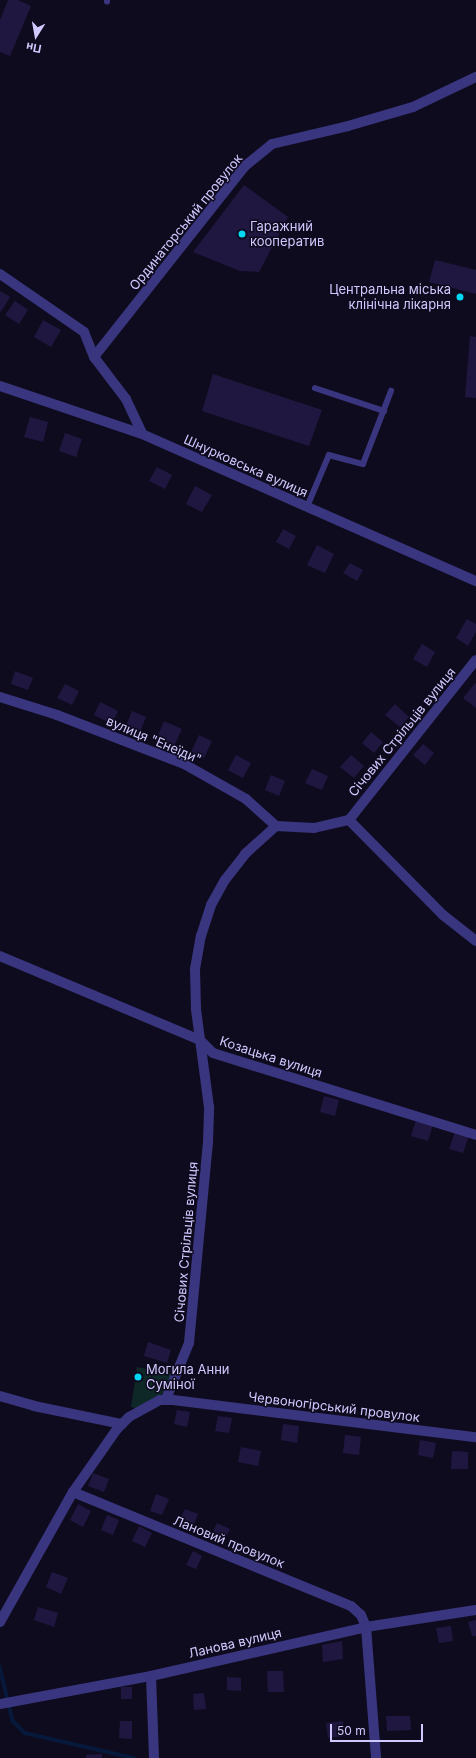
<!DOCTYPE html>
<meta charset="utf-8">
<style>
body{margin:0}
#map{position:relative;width:476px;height:1758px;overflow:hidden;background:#0f0b1e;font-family:Inter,sans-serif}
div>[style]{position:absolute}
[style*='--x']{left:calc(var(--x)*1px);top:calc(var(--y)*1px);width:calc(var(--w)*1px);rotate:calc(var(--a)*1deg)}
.green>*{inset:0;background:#0e2828}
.stream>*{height:3.5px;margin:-1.75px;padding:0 1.75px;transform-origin:1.75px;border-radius:1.75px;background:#07193b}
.building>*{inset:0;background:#201740}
.service>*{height:5.5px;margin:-2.75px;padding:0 2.75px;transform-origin:2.75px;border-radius:2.75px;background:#39357f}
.minor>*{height:10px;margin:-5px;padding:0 5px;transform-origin:5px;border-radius:5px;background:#39357f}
.tertiary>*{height:10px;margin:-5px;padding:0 5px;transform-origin:5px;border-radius:5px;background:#39357f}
.dots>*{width:11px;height:11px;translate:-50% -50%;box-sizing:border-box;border:2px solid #0f0b1e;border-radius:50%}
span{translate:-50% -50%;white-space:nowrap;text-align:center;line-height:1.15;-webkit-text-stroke:3px #0f0b1e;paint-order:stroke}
.street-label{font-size:13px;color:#d0c9ff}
.poi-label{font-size:13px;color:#d0c9ff}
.left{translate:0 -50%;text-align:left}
.right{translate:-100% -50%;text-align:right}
.north{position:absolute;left:16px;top:16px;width:40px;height:40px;-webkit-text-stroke:3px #0f0b1e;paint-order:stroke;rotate:191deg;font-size:11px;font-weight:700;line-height:16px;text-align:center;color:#d0c9ff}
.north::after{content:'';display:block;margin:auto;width:14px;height:18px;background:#d0c9ff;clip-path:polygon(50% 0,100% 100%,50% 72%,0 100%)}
.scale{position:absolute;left:330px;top:1724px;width:93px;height:18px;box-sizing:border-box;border:2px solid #d0c9ff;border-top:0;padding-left:5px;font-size:12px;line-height:14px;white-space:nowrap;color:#d0c9ff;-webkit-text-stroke:3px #0f0b1e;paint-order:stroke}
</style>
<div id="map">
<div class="green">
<i style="clip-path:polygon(137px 1367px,173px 1374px,166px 1389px,161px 1395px,136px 1408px,131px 1407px)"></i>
</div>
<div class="stream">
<i style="--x:0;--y:1667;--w:56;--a:76.5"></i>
<i style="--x:13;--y:1721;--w:17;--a:45"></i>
<i style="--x:25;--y:1733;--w:112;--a:12.9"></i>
</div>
<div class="building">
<i style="clip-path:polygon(8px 0,18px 0,31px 6px,10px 56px,0 52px,0 20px)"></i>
<i style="clip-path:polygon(244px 185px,288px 217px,259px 272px,240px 271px,193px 252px)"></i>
<i style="clip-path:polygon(435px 260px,476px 270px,476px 294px,429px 282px)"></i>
<i style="clip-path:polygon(0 291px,10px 297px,1px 312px,0 311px)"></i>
<i style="clip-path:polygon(15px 301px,28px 310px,19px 324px,5px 315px)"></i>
<i style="clip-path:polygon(43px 320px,61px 330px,51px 347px,34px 337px)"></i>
<i style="clip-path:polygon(470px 336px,476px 337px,476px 398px,465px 397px)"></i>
<i style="clip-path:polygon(213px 374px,322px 410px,309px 446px,202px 411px)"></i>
<i style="clip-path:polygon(30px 417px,48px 422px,43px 442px,24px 437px)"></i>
<i style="clip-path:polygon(65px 433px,82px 439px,76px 457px,59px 451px)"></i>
<i style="clip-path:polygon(157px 467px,172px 475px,165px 489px,149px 481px)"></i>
<i style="clip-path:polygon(195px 486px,212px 495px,202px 512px,186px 504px)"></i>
<i style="clip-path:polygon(283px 529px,296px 536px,289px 549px,276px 542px)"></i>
<i style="clip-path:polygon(317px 545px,334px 554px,325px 573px,307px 565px)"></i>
<i style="clip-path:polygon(350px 563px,363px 570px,357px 581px,343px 573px)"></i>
<i style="clip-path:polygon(467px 619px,476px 624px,476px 632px,468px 646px,456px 638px)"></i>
<i style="clip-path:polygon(422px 644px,435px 652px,427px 667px,413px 659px)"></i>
<i style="clip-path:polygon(15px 671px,33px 678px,28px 690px,11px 684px)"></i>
<i style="clip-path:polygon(475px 683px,476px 684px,476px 708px,463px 698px)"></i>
<i style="clip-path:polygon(65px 684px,79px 691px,72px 705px,57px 698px)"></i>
<i style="clip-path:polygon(100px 702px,118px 711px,112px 724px,94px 715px)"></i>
<i style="clip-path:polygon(395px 704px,409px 717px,400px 727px,385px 715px)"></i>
<i style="clip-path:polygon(132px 711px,146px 717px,140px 732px,126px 726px)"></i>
<i style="clip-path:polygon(164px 721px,182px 729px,174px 746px,157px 738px)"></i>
<i style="clip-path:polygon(371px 732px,383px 742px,374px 753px,362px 743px)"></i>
<i style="clip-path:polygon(199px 735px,212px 741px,204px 758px,191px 752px)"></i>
<i style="clip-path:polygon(423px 744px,434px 753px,425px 765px,413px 755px)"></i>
<i style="clip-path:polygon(236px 755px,251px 763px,243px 778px,228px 770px)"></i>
<i style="clip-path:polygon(351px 755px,364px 766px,354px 778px,340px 767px)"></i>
<i style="clip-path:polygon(312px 769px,328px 776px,322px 790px,305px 783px)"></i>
<i style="clip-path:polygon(271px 775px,285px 781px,279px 796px,265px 790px)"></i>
<i style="clip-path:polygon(324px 1096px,339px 1100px,335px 1116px,320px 1112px)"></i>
<i style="clip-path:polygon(416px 1120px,433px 1125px,428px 1141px,411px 1136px)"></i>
<i style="clip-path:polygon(455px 1132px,469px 1136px,463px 1153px,449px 1149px)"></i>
<i style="clip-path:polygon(148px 1342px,171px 1350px,167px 1363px,144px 1356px)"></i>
<i style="clip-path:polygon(177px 1410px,190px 1412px,187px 1427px,174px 1424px)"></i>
<i style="clip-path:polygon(218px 1416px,232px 1418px,229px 1433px,215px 1431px)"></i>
<i style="clip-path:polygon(283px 1424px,299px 1426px,297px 1443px,281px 1440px)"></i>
<i style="clip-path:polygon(345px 1435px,361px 1437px,359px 1455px,343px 1453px)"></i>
<i style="clip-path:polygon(420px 1440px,436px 1443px,433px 1458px,418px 1455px)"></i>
<i style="clip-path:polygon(241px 1447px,261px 1451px,258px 1466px,238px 1462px)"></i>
<i style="clip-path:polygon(452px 1451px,468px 1452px,468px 1469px,451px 1469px)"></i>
<i style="clip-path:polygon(93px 1473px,109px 1479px,104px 1492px,88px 1486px)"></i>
<i style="clip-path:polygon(156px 1494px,169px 1499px,162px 1515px,150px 1511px)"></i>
<i style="clip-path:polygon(78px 1504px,91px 1511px,83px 1527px,70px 1520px)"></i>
<i style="clip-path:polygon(185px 1509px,198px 1514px,193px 1527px,179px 1521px)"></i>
<i style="clip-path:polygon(107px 1515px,119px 1520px,113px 1535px,101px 1530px)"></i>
<i style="clip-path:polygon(217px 1523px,230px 1529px,224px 1542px,211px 1536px)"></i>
<i style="clip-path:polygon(139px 1526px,152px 1533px,145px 1547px,132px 1541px)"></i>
<i style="clip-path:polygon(193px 1551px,202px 1556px,196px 1569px,186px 1565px)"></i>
<i style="clip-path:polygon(52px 1572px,68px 1578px,61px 1594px,46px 1587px)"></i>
<i style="clip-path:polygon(38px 1607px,58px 1613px,54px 1627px,34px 1620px)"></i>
<i style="clip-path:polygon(476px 1620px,476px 1636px,472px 1636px,468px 1622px)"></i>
<i style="clip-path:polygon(451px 1626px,453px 1641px,439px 1643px,436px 1628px)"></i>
<i style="clip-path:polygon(342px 1641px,343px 1659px,323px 1662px,322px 1645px)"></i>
<i style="clip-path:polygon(267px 1671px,283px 1671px,284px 1692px,268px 1692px)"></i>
<i style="clip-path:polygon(227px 1677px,241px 1678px,241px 1691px,227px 1690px)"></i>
<i style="clip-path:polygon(121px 1687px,132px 1687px,132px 1699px,121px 1699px)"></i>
<i style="clip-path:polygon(204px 1693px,206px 1709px,194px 1710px,193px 1694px)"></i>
<i style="clip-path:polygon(386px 1716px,410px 1716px,411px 1730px,387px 1731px)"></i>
<i style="clip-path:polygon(120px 1721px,132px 1721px,132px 1739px,119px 1738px)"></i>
<i style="clip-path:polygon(343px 1721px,345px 1736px,328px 1738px,326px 1723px)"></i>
<i style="clip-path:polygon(102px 1754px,102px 1758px,86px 1758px,86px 1755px)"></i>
</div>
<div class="service">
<i style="--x:107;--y:2;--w:2;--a:-90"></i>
<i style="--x:315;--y:388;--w:73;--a:18.4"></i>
<i style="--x:307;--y:507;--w:56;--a:-67.1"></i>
<i style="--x:329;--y:455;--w:35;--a:15"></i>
<i style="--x:363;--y:464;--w:78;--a:-69"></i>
</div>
<div class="minor">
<i style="--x:0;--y:274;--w:102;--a:34.6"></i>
<i style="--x:84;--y:332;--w:27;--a:68"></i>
<i style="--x:94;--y:357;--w:53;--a:52.7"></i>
<i style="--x:126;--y:399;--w:38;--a:65"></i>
<i style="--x:94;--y:357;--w:243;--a:-51.7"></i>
<i style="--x:245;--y:166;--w:35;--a:-39"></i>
<i style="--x:272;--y:144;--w:78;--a:-13.3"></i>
<i style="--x:348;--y:126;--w:68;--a:-16.3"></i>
<i style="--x:413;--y:107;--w:70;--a:-25.5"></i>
<i style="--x:0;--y:697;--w:60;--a:17.5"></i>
<i style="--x:57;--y:715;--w:136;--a:21.1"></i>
<i style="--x:184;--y:764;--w:71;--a:29.4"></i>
<i style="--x:246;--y:799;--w:40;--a:42"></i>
<i style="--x:276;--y:826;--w:38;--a:3"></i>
<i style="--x:314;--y:828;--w:36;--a:-13"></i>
<i style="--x:349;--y:820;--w:134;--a:45.3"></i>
<i style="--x:443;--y:915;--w:42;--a:38.2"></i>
<i style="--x:349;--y:820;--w:204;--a:-51.6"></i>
<i style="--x:0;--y:956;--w:217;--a:22.8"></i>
<i style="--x:200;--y:1040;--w:18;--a:45"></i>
<i style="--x:213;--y:1053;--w:275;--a:17.3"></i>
<i style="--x:0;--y:1396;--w:35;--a:16"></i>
<i style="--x:34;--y:1406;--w:90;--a:11.6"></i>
<i style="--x:166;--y:1399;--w:61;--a:-67.7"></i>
<i style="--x:189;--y:1343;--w:203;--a:-84.6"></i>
<i style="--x:208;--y:1141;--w:34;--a:-88"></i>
<i style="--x:209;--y:1107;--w:99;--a:-97.6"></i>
<i style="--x:196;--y:1009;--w:40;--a:-91.4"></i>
<i style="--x:195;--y:969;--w:34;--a:-80"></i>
<i style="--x:201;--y:936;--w:33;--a:-72"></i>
<i style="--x:211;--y:905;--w:29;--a:-61"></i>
<i style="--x:225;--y:880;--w:33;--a:-52"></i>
<i style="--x:245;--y:854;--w:42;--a:-42.1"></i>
<i style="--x:73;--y:1492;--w:300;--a:22.3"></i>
<i style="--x:351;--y:1606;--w:13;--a:42"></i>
<i style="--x:361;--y:1615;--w:13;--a:67"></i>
<i style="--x:366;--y:1627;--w:131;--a:85.6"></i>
<i style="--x:0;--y:1622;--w:149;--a:-60.7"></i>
<i style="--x:73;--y:1492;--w:77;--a:-55.1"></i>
<i style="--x:117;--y:1429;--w:17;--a:-45"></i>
<i style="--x:129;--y:1417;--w:35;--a:-29"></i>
<i style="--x:160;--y:1400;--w:13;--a:0"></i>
<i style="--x:173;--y:1400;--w:305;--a:7"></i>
<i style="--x:151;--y:1676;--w:82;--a:87.9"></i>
<i style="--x:0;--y:1704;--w:154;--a:-10.5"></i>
<i style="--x:151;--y:1676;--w:221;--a:-12.8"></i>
<i style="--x:366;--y:1627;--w:111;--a:-8.8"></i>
</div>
<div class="tertiary">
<i style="--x:0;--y:386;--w:150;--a:18.7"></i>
<i style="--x:142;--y:434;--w:365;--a:23.8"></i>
</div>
<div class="dots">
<i style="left:242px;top:234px;background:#00d7f4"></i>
<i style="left:460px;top:297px;background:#00d7f4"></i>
<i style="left:138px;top:1377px;background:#00d7f4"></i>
</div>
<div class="street-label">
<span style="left:186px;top:222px;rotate:-51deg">Ординаторський провулок</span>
<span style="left:246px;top:466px;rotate:24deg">Шнурковська вулиця</span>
<span style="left:402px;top:732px;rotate:-51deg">Січових Стрільців вулиця</span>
<span style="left:154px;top:740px;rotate:23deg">вулиця "Енеїди"</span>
<span style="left:271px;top:1057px;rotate:18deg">Козацька вулиця</span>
<span style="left:186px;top:1242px;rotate:-85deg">Січових Стрільців вулиця</span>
<span style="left:334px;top:1407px;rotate:7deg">Червоногірський провулок</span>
<span style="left:229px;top:1542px;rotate:22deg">Лановий провулок</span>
<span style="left:235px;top:1643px;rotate:-13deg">Ланова вулиця</span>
</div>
<div class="poi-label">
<span class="left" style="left:250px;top:234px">Гаражний<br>кооператив</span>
<span class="right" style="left:451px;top:297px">Центральна міська<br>клінічна лікарня</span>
<span class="left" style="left:146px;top:1377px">Могила Анни<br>Суміної</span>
</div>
<div class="north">Пн</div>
<div class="scale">50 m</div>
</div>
